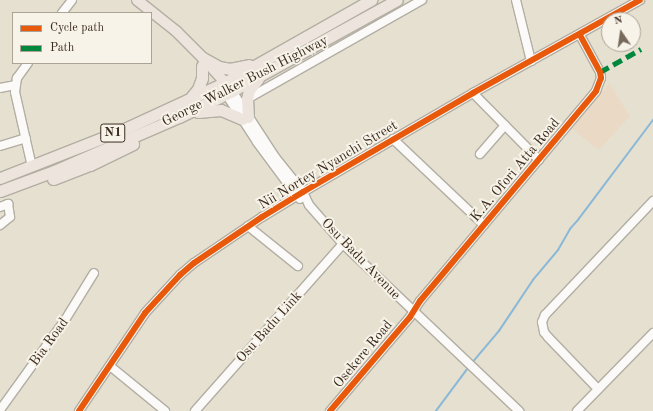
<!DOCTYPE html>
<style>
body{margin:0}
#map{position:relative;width:653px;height:411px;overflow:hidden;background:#e5e0d0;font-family:"Old Standard TT",serif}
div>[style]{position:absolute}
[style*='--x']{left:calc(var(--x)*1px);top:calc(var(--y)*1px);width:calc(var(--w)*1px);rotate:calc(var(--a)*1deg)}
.built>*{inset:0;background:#eadac5}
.stream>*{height:1.5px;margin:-0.75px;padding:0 0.75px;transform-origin:0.75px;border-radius:0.75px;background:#8ab8d6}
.roads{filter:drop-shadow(1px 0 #b2aea3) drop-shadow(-1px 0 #b2aea3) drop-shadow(0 1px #b2aea3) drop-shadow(0 -1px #b2aea3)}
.minor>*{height:8px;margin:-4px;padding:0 4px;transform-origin:4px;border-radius:4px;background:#fbfaf8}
.major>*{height:10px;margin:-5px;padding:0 5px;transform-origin:5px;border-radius:5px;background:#ede5dd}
.highway>*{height:11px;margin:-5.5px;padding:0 5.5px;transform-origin:5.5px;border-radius:5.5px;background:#ede5dd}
.quiet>*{height:5px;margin-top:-2.5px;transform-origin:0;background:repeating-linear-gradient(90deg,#00873e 0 10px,transparent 0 15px)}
.cycleway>*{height:6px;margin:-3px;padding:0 3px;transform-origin:3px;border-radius:3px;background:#e8590c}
span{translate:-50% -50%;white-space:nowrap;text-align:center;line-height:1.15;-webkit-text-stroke:4px #f7f3e8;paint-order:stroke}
.shield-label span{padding:1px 3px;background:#f7f3e8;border:1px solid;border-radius:3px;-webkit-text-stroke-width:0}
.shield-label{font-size:13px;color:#3b2a1e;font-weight:700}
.street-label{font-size:14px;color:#3b2a1e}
.legend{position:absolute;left:12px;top:12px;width:140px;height:52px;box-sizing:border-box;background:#f7f3e8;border:1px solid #aca397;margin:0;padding:5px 7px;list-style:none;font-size:12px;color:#3b2a1e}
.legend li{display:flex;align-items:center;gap:8px;height:20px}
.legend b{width:20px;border:1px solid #aca397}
.north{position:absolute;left:601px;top:12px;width:40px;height:40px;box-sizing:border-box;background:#f7f3e8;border:1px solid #aca397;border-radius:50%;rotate:347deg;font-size:11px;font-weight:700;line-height:16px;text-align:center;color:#3b2a1e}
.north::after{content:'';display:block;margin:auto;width:14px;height:18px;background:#766a5c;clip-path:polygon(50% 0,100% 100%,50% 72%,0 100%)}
</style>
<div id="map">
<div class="built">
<i style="clip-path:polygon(609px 83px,630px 116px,599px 150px,571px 128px)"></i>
</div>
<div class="stream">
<i style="--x:472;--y:363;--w:42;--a:-49.8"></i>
<i style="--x:499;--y:331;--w:61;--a:-56.3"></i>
<i style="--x:533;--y:280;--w:39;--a:-50"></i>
<i style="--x:558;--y:250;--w:24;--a:-60"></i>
<i style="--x:570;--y:229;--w:12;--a:-48"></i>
<i style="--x:578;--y:220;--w:125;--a:-53.1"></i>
<i style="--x:436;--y:411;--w:54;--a:-53.3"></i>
</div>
<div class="roads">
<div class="minor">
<i style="--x:516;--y:0;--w:63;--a:76.2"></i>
<i style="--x:62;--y:13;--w:16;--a:-52"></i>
<i style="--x:28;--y:63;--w:19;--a:126"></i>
<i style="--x:17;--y:78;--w:14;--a:98"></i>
<i style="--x:15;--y:92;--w:77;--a:77.2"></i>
<i style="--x:0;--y:88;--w:15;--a:-11"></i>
<i style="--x:232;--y:91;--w:79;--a:56.9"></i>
<i style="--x:275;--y:157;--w:45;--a:51.3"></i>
<i style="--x:303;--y:192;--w:14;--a:65"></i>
<i style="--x:309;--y:205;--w:52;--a:48.9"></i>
<i style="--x:343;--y:244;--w:243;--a:43.5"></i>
<i style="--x:473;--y:93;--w:94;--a:45.4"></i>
<i style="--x:226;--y:94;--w:57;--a:57.1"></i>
<i style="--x:257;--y:142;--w:67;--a:53.5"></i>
<i style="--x:297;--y:196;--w:4;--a:45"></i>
<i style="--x:247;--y:99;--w:201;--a:-29.5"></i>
<i style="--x:393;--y:139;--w:125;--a:43.4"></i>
<i style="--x:0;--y:146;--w:27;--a:-17"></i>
<i style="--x:480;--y:154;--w:38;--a:-49"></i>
<i style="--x:0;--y:207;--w:9;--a:-21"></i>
<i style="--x:8;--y:204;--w:13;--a:81"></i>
<i style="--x:10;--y:217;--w:13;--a:141"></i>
<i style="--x:248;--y:226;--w:64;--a:38.7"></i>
<i style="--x:110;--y:366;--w:71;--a:39.3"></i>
<i style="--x:598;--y:389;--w:72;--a:-133.9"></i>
<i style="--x:548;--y:337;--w:6;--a:-129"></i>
<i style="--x:544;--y:332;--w:10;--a:-101"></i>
<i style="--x:542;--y:322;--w:8;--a:-67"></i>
<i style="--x:545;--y:315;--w:157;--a:-46.5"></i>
<i style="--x:0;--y:410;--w:111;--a:-54.2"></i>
<i style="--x:65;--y:320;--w:55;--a:-58.3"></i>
<i style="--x:79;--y:411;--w:118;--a:-56"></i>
<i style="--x:145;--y:313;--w:52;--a:-47.4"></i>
<i style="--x:180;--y:275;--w:18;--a:-41"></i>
<i style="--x:194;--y:263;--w:82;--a:-34.1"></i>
<i style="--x:262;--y:217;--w:48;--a:-31.4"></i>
<i style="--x:303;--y:192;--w:197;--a:-30.2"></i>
<i style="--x:473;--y:93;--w:191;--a:-29.1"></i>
<i style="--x:195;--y:411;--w:223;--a:-48.5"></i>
<i style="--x:330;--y:411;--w:123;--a:-49.6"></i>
<i style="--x:410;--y:317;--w:19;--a:-58"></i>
<i style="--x:420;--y:301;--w:274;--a:-50"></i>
<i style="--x:596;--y:91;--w:14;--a:-69"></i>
<i style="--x:601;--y:78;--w:6;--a:-99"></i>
<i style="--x:600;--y:72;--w:42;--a:-118.4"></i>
<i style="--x:577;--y:411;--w:109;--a:-45.7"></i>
</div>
<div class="major">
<i style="--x:137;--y:0;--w:50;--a:38.5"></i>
<i style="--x:176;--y:31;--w:38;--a:45"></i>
<i style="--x:203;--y:58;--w:40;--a:48"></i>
</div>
<div class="highway">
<i style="--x:203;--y:58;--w:18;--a:29"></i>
<i style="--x:219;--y:67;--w:11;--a:10"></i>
<i style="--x:230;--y:69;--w:19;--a:-12"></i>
<i style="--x:192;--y:96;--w:9;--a:-49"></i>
<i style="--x:198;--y:89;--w:12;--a:-70"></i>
<i style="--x:202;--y:78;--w:12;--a:-90"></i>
<i style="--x:198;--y:112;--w:23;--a:-5"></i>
<i style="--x:221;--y:110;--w:23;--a:23"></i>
<i style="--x:248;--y:117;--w:18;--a:-93"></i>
<i style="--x:247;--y:99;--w:9;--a:-77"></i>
<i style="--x:249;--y:90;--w:14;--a:-51"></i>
<i style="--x:0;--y:178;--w:129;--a:-21.4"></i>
<i style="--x:120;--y:131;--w:117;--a:-24.8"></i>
<i style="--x:226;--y:82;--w:167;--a:-29.5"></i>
<i style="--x:53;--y:179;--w:40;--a:-21"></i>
<i style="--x:90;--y:165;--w:48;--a:-26"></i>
<i style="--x:0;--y:191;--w:58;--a:-20.3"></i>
<i style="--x:54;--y:171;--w:136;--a:-23.4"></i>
<i style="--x:179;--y:117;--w:59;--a:-26.1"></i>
<i style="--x:232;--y:91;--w:188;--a:-28.9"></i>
</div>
</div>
<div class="quiet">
<i style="--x:600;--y:72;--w:47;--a:-29.3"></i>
</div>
<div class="cycleway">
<i style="--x:79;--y:411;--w:118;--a:-56"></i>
<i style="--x:145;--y:313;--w:52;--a:-47.4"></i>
<i style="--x:180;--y:275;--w:18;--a:-41"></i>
<i style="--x:194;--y:263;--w:82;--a:-34.1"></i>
<i style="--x:262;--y:217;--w:48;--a:-31.4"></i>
<i style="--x:303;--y:192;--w:197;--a:-30.2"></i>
<i style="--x:473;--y:93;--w:191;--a:-29.1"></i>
<i style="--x:330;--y:411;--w:123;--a:-49.6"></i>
<i style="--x:410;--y:317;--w:19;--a:-58"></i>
<i style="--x:420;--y:301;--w:274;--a:-50"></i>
<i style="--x:596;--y:91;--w:14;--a:-69"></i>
<i style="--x:601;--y:78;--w:6;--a:-99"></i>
<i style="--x:600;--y:72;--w:42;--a:-118.4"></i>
</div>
<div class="shield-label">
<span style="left:113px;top:133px">N1</span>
</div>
<div class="street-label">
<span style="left:245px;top:81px;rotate:-27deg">George Walker Bush Highway</span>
<span style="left:328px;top:165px;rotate:-31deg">Nii Nortey Nyanchi Street</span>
<span style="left:515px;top:170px;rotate:-50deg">K.A. Ofori Atta Road</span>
<span style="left:361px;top:259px;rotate:46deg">Osu Badu Avenue</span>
<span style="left:269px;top:327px;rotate:-48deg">Osu Badu Link</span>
<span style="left:49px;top:342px;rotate:-54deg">Bia Road</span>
<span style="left:363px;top:354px;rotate:-50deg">Osekere Road</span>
</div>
<ul class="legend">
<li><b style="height:5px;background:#e8590c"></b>Cycle path</li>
<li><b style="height:5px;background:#00873e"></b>Path</li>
</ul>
<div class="north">N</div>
</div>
